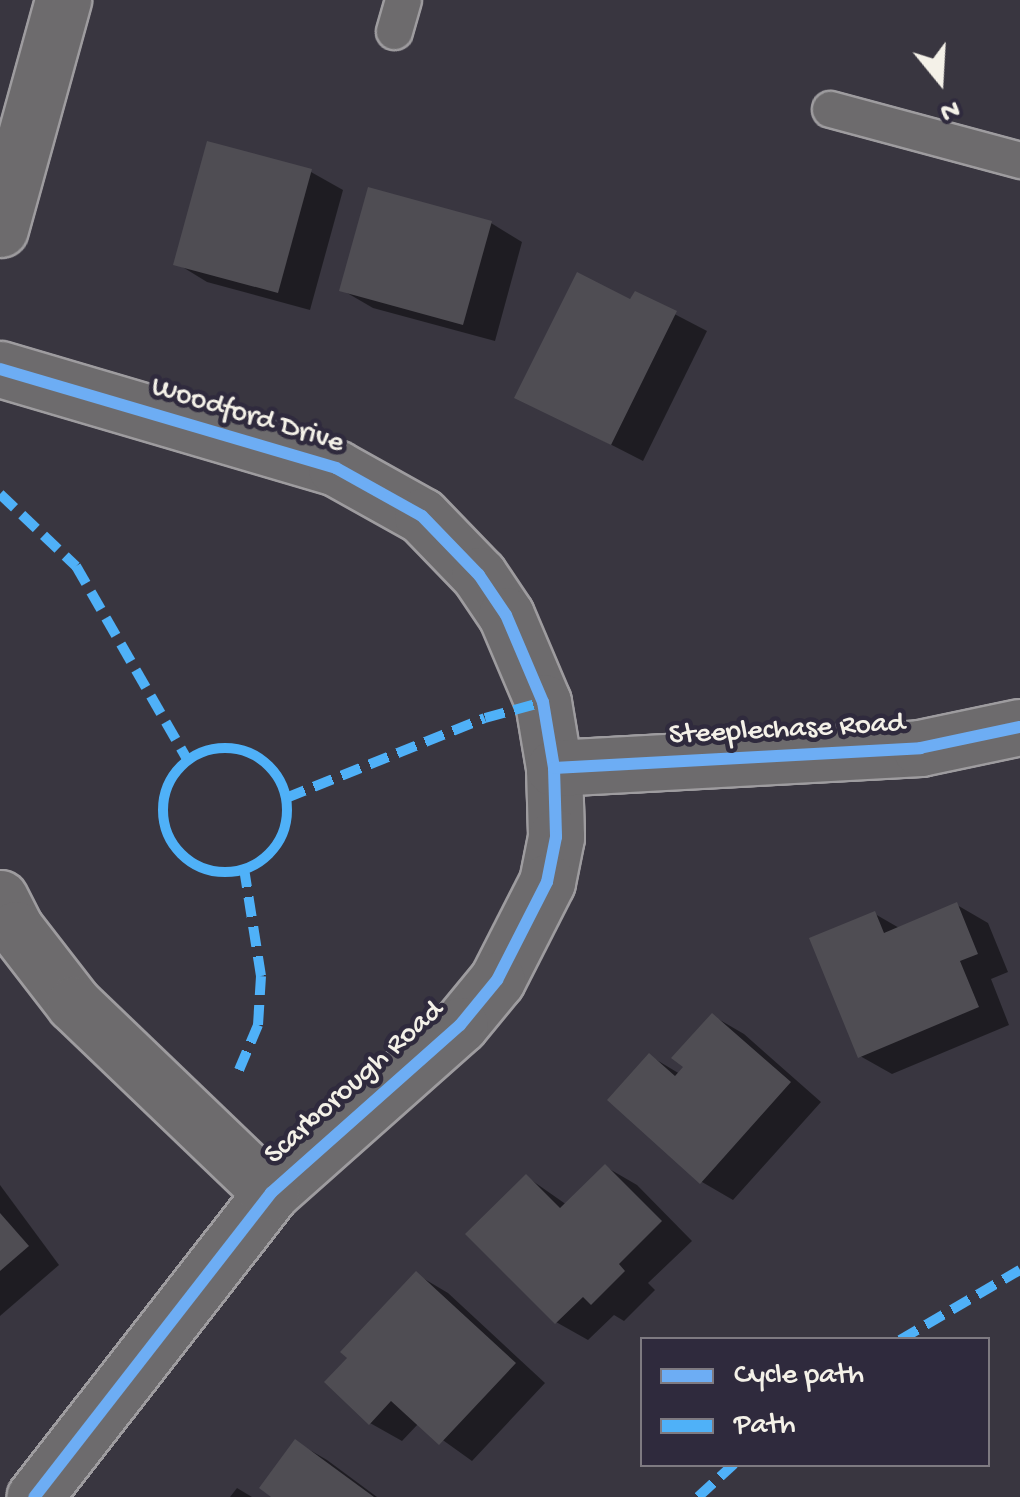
<!DOCTYPE html>
<style>
body{margin:0}
#map{position:relative;width:1020px;height:1497px;overflow:hidden;background:#393640;font-family:"Gochi Hand",sans-serif}
div>[style]{position:absolute}
[style*='--x']{left:calc(var(--x)*1px);top:calc(var(--y)*1px);width:calc(var(--w)*1px);rotate:calc(var(--a)*1deg)}
.shadow>*{inset:0;background:#0007}
.building>*{inset:0;background:#4f4d53}
.roads{filter:drop-shadow(2px 0 #9e9c9f) drop-shadow(-2px 0 #9e9c9f) drop-shadow(0 2px #9e9c9f) drop-shadow(0 -2px #9e9c9f)}
.lane>*{height:35px;margin:-17.5px;padding:0 17.5px;transform-origin:17.5px;border-radius:17.5px;background:#6d6b6d}
.street>*{height:55px;margin:-27.5px;padding:0 27.5px;transform-origin:27.5px;border-radius:27.5px;background:#6d6b6d}
.quiet>*{height:10px;margin-top:-5px;transform-origin:0;background:repeating-linear-gradient(90deg,#4fb1f8 0 20px,transparent 0 30px)}
.quiet>.ring{margin:-5px;padding:0;box-sizing:content-box;background:none;border:10px solid #4fb1f8;border-radius:50%}
.cycleway>*{height:12px;margin:-6px;padding:0 6px;transform-origin:6px;border-radius:6px;background:#6dadf4}
span{translate:-50% -50%;white-space:nowrap;text-align:center;line-height:1.15;-webkit-text-stroke:9px #2f2a3d;paint-order:stroke}
.street-label{font-size:30px;color:#f4f1e8}
.legend{position:absolute;left:640px;top:1337px;width:350px;height:130px;box-sizing:border-box;background:#2f2a3d;border:2px solid #7e7a81;margin:0;padding:12px 18px;list-style:none;font-size:30px;color:#f4f1e8}
.legend li{display:flex;align-items:center;gap:20px;height:50px}
.legend b{width:50px;border:2px solid #7e7a81}
.north{position:absolute;left:890px;top:30px;width:100px;height:100px;-webkit-text-stroke:8px #2f2a3d;paint-order:stroke;rotate:162deg;font-size:28px;font-weight:700;line-height:40px;text-align:center;color:#f4f1e8}
.north::after{content:'';display:block;margin:auto;width:35px;height:45px;background:#f4f1e8;clip-path:polygon(50% 0,100% 100%,50% 72%,0 100%)}
</style>
<div id="map">
<div class="shadow">
<i style="clip-path:polygon(311px 172px,343px 190px,310px 310px,207px 282px,176px 263px)"></i>
<i style="clip-path:polygon(491px 223px,522px 242px,495px 341px,373px 308px,342px 290px)"></i>
<i style="clip-path:polygon(636px 294px,707px 331px,643px 461px,518px 397px)"></i>
<i style="clip-path:polygon(957px 905px,988px 923px,1008px 972px,991px 979px,1009px 1025px,892px 1074px,860px 1056px,875px 914px,901px 929px)"></i>
<i style="clip-path:polygon(713px 1016px,744px 1034px,821px 1102px,733px 1200px,702px 1182px,650px 1056px,680px 1074px)"></i>
<i style="clip-path:polygon(606px 1167px,637px 1185px,692px 1241px,648px 1283px,655px 1290px,624px 1321px,614px 1315px,588px 1340px,556px 1322px,527px 1177px,567px 1205px)"></i>
<i style="clip-path:polygon(0 1185px,59px 1265px,0 1316px)"></i>
<i style="clip-path:polygon(416px 1274px,448px 1293px,545px 1383px,472px 1461px,419px 1423px,402px 1441px,370px 1423px)"></i>
<i style="clip-path:polygon(296px 1442px,327px 1460px,377px 1497px,273px 1497px)"></i>
<i style="clip-path:polygon(237px 1488px,252px 1497px,230px 1497px)"></i>
</div>
<div class="building">
<i style="clip-path:polygon(207px 141px,312px 169px,278px 293px,173px 265px)"></i>
<i style="clip-path:polygon(368px 187px,492px 221px,463px 325px,339px 291px)"></i>
<i style="clip-path:polygon(577px 272px,630px 299px,635px 291px,677px 311px,611px 445px,514px 398px)"></i>
<i style="clip-path:polygon(957px 902px,978px 954px,960px 961px,979px 1007px,858px 1058px,809px 938px,875px 911px,884px 933px)"></i>
<i style="clip-path:polygon(712px 1013px,791px 1082px,700px 1184px,607px 1100px,649px 1053px,675px 1076px,683px 1067px,671px 1058px)"></i>
<i style="clip-path:polygon(605px 1164px,662px 1221px,619px 1264px,625px 1271px,591px 1305px,583px 1297px,555px 1324px,465px 1234px,526px 1174px,560px 1208px)"></i>
<i style="clip-path:polygon(0 1213px,29px 1246px,0 1271px)"></i>
<i style="clip-path:polygon(416px 1271px,516px 1363px,439px 1445px,391px 1401px,369px 1425px,324px 1382px,347px 1358px,340px 1352px)"></i>
<i style="clip-path:polygon(295px 1439px,374px 1497px,271px 1497px,259px 1488px)"></i>
</div>
<div class="roads">
<div class="lane">
<i style="--x:394;--y:31;--w:32;--a:-74"></i>
<i style="--x:830;--y:109;--w:197;--a:15"></i>
</div>
<div class="street">
<i style="--x:0;--y:229;--w:238;--a:-74.6"></i>
<i style="--x:0;--y:369;--w:350;--a:16.4"></i>
<i style="--x:336;--y:468;--w:98;--a:29.2"></i>
<i style="--x:422;--y:516;--w:82;--a:46"></i>
<i style="--x:479;--y:575;--w:48;--a:56"></i>
<i style="--x:506;--y:615;--w:95;--a:67"></i>
<i style="--x:543;--y:702;--w:67;--a:80.5"></i>
<i style="--x:554;--y:768;--w:69;--a:88.3"></i>
<i style="--x:556;--y:837;--w:46;--a:101.3"></i>
<i style="--x:547;--y:882;--w:110;--a:117"></i>
<i style="--x:497;--y:980;--w:58;--a:129.4"></i>
<i style="--x:460;--y:1025;--w:253;--a:138.4"></i>
<i style="--x:271;--y:1193;--w:385;--a:127.9"></i>
<i style="--x:554;--y:768;--w:367;--a:-3.1"></i>
<i style="--x:920;--y:748;--w:102;--a:-11.9"></i>
<i style="--x:0;--y:898;--w:35;--a:63"></i>
<i style="--x:16;--y:929;--w:95;--a:52.3"></i>
<i style="--x:74;--y:1004;--w:273;--a:43.8"></i>
</div>
</div>
<div class="quiet">
<i style="--x:0;--y:494;--w:105;--a:43.5"></i>
<i style="--x:76;--y:566;--w:225;--a:60.1"></i>
<i class="ring" style="left:163px;top:748px;width:114px;height:114px"></i>
<i style="--x:286;--y:798;--w:214;--a:-21.9"></i>
<i style="--x:485;--y:718;--w:60;--a:-15.4"></i>
<i style="--x:239;--y:1070;--w:49;--a:-67.1"></i>
<i style="--x:258;--y:1025;--w:49;--a:-86.5"></i>
<i style="--x:261;--y:976;--w:108;--a:-99"></i>
<i style="--x:900;--y:1340;--w:139;--a:-30.3"></i>
<i style="--x:698;--y:1497;--w:49;--a:-42.5"></i>
</div>
<div class="cycleway">
<i style="--x:0;--y:369;--w:350;--a:16.4"></i>
<i style="--x:336;--y:468;--w:98;--a:29.2"></i>
<i style="--x:422;--y:516;--w:82;--a:46"></i>
<i style="--x:479;--y:575;--w:48;--a:56"></i>
<i style="--x:506;--y:615;--w:95;--a:67"></i>
<i style="--x:543;--y:702;--w:67;--a:80.5"></i>
<i style="--x:554;--y:768;--w:69;--a:88.3"></i>
<i style="--x:556;--y:837;--w:46;--a:101.3"></i>
<i style="--x:547;--y:882;--w:110;--a:117"></i>
<i style="--x:497;--y:980;--w:58;--a:129.4"></i>
<i style="--x:460;--y:1025;--w:253;--a:138.4"></i>
<i style="--x:271;--y:1193;--w:385;--a:127.9"></i>
<i style="--x:554;--y:768;--w:367;--a:-3.1"></i>
<i style="--x:920;--y:748;--w:102;--a:-11.9"></i>
</div>
<div class="street-label">
<span style="left:247px;top:417px;rotate:17deg">Woodford Drive</span>
<span style="left:787px;top:731px;rotate:-3deg">Steeplechase Road</span>
<span style="left:355px;top:1084px;rotate:-42deg">Scarborough Road</span>
</div>
<ul class="legend">
<li><b style="height:12px;background:#6dadf4"></b>Cycle path</li>
<li><b style="height:12px;background:#4fb1f8"></b>Path</li>
</ul>
<div class="north">N</div>
</div>
